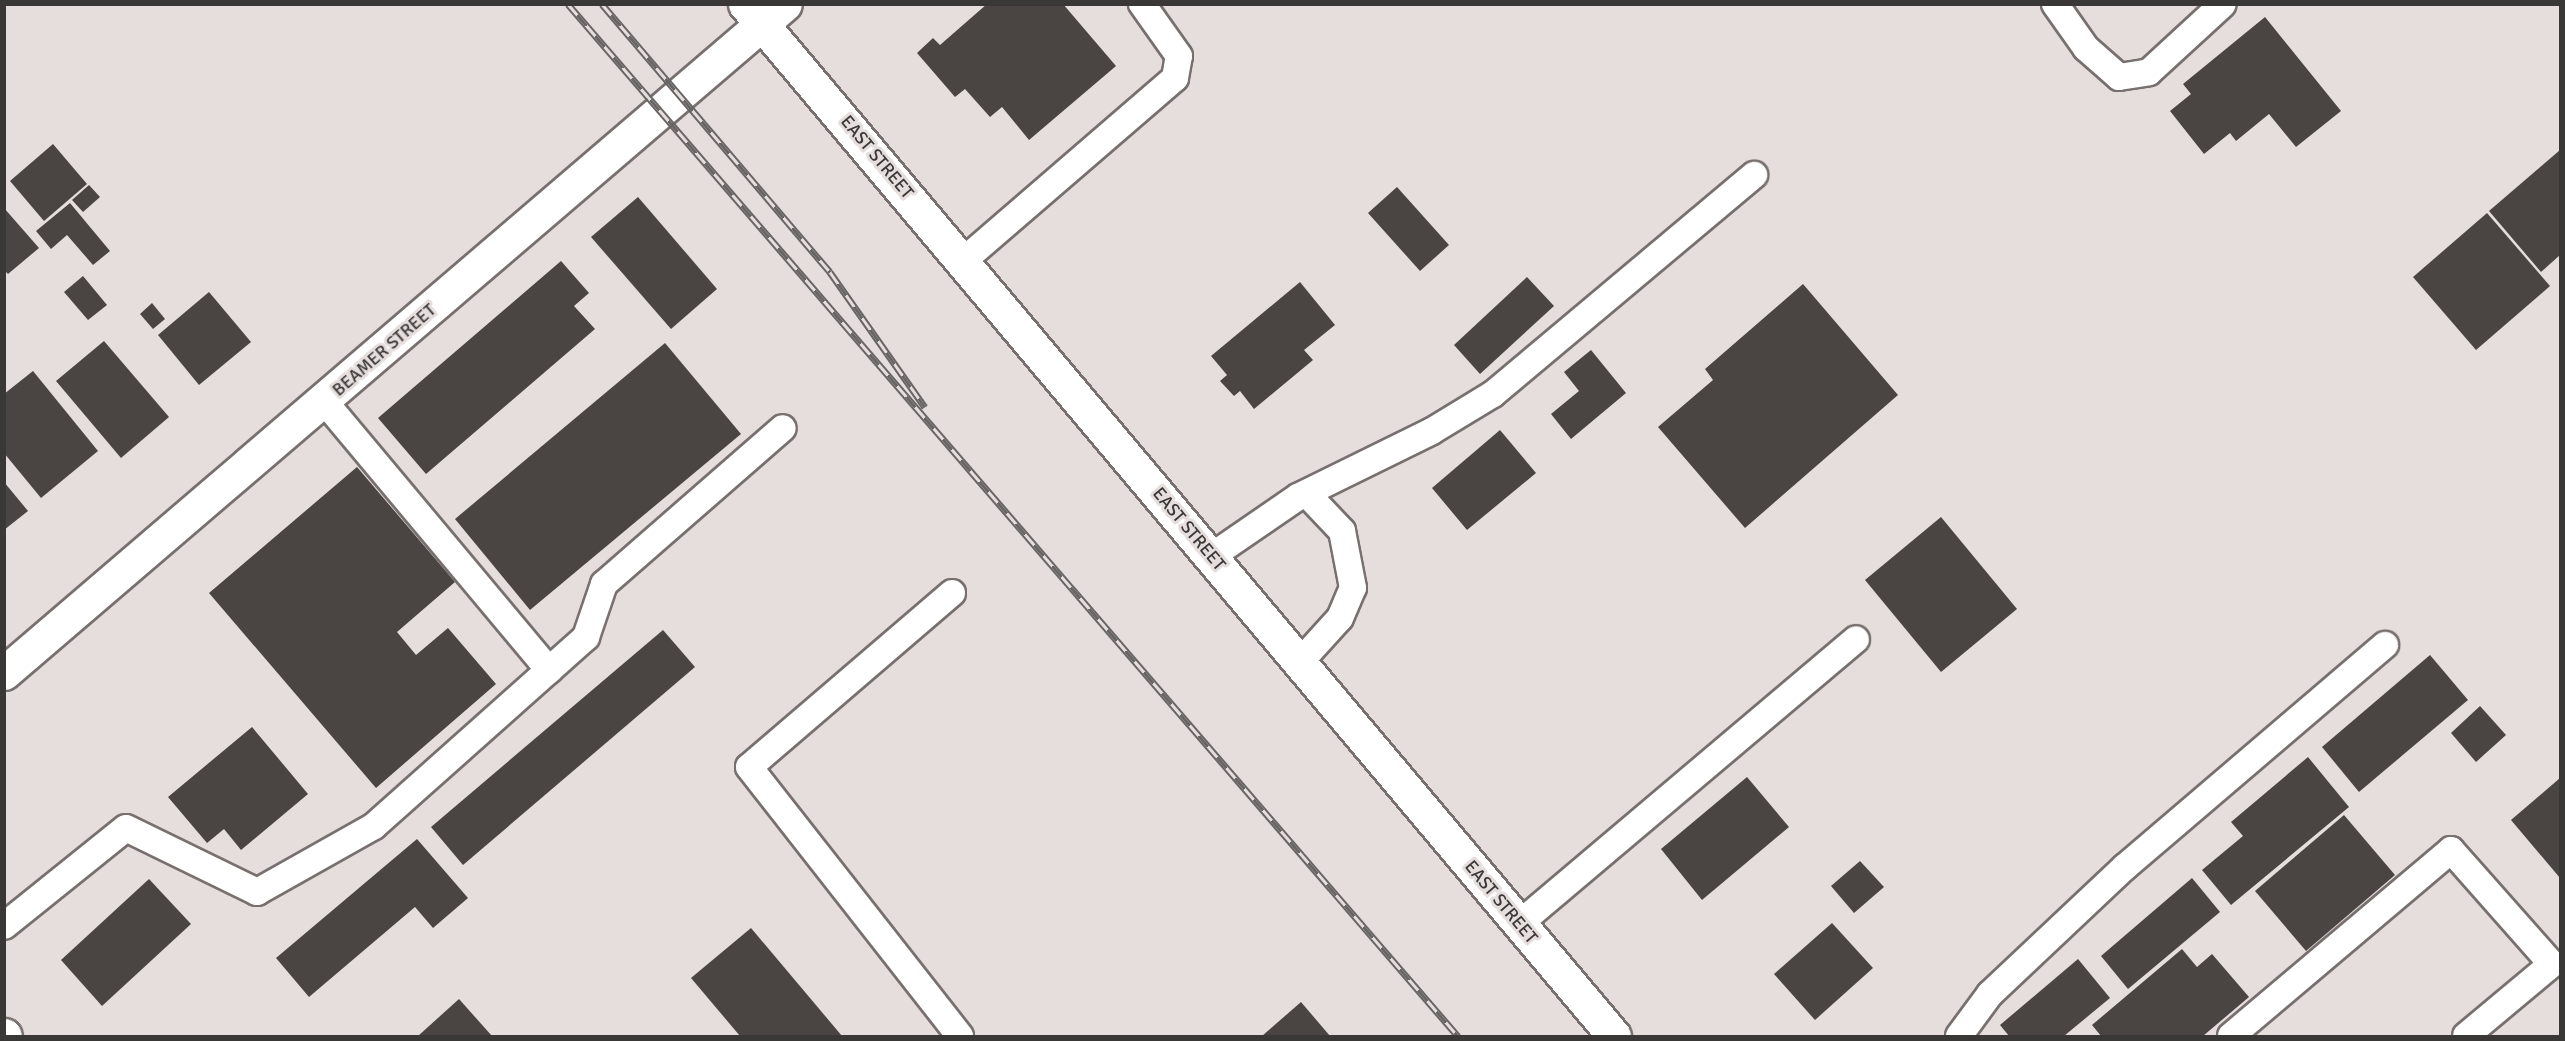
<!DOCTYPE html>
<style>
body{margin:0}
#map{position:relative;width:2565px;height:1041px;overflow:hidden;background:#e5dedc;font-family:Signika,sans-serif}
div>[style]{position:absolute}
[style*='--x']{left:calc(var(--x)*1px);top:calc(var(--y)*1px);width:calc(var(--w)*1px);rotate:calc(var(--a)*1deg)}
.building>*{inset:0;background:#4a4443}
.roads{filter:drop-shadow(2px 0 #77706e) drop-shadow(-2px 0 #77706e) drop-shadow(0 2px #77706e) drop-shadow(0 -2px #77706e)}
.service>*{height:26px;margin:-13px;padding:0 13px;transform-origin:13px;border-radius:13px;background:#fff}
.minor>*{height:33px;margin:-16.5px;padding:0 16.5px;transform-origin:16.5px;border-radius:16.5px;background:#fff}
.tertiary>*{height:33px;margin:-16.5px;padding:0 16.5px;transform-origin:16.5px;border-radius:16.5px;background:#fff}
.secondary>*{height:33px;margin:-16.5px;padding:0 16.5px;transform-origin:16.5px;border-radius:16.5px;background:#fff}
.rail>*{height:7px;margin-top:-3.5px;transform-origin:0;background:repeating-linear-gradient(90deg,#e5dedc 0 14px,#696564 0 28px);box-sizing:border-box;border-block:2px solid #696564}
span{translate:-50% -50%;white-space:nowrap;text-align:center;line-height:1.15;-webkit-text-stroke:6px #e5dedc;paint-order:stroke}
.street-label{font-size:18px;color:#3a3737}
.frame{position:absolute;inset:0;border:6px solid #3a3737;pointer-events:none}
</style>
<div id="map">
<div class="building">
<i style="clip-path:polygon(987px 4px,1063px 4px,1116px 66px,1029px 140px,1002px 107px,990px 117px,965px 89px,955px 97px,917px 53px,933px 38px,940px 45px)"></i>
<i style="clip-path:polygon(2265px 17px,2341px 111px,2296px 147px,2269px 114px,2236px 141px,2230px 133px,2204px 154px,2170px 111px,2191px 94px,2183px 84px)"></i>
<i style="clip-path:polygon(53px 144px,87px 184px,44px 221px,10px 181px)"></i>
<i style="clip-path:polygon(2560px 150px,2560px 255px,2541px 272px,2489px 211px)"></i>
<i style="clip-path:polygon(89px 185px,100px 197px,83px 212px,72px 200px)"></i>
<i style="clip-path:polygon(1397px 187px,1449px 245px,1420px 271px,1368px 213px)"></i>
<i style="clip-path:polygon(638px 197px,717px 289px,671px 329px,591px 237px)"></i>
<i style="clip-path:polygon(70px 203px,110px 251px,93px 265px,67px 235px,51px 249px,36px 231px)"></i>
<i style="clip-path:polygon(4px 208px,39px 248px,8px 274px,4px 270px)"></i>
<i style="clip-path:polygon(2487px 213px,2550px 286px,2476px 350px,2413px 277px)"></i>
<i style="clip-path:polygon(561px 261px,589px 293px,574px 306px,595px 329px,426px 474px,378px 418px)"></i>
<i style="clip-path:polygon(83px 276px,107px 305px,88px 320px,64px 292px)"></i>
<i style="clip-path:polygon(1527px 277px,1554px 306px,1480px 374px,1454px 345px)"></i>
<i style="clip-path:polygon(1300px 282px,1335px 325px,1304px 350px,1313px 360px,1254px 409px,1240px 391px,1234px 396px,1220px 381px,1227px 375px,1211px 356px)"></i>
<i style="clip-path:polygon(1803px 284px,1898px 395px,1745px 528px,1658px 427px,1713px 380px,1705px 369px)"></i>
<i style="clip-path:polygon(209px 292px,251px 342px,199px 385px,158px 335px)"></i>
<i style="clip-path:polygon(152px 303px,165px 319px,153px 329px,140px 314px)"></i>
<i style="clip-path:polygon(104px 341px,169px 417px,121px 458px,56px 381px)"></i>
<i style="clip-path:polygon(665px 343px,741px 434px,530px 610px,455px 519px)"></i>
<i style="clip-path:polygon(1591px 350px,1626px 393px,1571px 439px,1551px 414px,1579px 391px,1564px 372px)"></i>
<i style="clip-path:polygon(33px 371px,98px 451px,41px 498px,4px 453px,4px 394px)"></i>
<i style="clip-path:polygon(1500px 430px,1536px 473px,1467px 530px,1432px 488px)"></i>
<i style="clip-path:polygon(357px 467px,455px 582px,397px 632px,416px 655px,448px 628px,496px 684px,376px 788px,209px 593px)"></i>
<i style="clip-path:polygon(4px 482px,28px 511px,4px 530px)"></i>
<i style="clip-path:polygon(1941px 517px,2017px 609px,1941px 672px,1865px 580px)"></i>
<i style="clip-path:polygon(663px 630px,695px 667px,463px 865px,431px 827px)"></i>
<i style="clip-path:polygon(2430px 655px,2468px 700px,2359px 792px,2322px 747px)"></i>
<i style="clip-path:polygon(2480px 706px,2506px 735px,2476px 762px,2451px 733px)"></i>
<i style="clip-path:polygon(252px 727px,308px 794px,241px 850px,224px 829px,207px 843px,168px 797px)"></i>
<i style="clip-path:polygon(2308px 757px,2349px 807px,2231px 905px,2202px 870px,2243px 836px,2231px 822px)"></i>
<i style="clip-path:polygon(1747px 777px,1789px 827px,1702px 900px,1661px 849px)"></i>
<i style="clip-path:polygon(2560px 778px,2560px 878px,2511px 820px)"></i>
<i style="clip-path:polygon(2344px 815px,2395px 875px,2306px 951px,2255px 891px)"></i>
<i style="clip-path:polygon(417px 839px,468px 898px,433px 928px,415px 907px,309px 997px,276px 958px)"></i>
<i style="clip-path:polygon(1860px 861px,1884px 887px,1854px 913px,1831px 886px)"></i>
<i style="clip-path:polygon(2192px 878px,2220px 912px,2128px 989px,2101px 956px)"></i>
<i style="clip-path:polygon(149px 879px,191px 924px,102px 1006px,61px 960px)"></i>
<i style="clip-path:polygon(1832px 923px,1873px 968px,1815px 1020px,1774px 974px)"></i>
<i style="clip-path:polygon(751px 928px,842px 1036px,740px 1036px,691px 978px)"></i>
<i style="clip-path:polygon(2182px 949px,2197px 967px,2212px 954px,2249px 997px,2203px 1036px,2101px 1036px,2092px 1025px)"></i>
<i style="clip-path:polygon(2078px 959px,2110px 998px,2064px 1036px,2009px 1036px,2000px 1025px)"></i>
<i style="clip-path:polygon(459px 999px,492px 1036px,418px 1036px)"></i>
<i style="clip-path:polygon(1301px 1002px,1330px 1036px,1262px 1036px)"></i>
</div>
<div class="roads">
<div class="service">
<i style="--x:2055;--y:4;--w:54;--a:54.8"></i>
<i style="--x:2086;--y:48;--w:44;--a:41.3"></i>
<i style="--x:2119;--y:77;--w:30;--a:-9"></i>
<i style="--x:2149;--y:72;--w:100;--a:-42.6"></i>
<i style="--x:963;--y:261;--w:280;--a:-40.8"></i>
<i style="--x:1175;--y:78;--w:22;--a:-80"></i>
<i style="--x:1179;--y:56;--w:64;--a:-125.4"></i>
<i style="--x:324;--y:401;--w:351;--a:50.1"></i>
<i style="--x:1212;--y:556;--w:104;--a:-34.5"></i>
<i style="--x:1298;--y:497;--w:149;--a:-26.2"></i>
<i style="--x:1432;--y:431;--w:71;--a:-31.2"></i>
<i style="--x:1493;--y:394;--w:341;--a:-40"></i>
<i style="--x:952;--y:593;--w:267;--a:139.4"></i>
<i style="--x:749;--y:767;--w:342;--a:51.9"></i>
<i style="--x:1300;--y:662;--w:59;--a:-47.7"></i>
<i style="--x:1340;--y:618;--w:33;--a:-67"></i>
<i style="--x:1353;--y:588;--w:58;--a:-100.9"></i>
<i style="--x:1342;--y:531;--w:52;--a:-133.5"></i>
<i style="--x:1519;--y:924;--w:441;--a:-40.2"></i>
<i style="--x:4;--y:926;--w:156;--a:-38.8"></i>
<i style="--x:126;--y:828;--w:146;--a:26"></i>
<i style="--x:257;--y:892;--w:134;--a:-29.4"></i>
<i style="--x:374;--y:826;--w:284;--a:-41.7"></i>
<i style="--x:586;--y:637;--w:56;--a:-71.2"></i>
<i style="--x:604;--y:584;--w:237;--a:-41.1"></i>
<i style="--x:1959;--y:1036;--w:52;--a:-53.6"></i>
<i style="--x:1990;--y:994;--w:185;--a:-43.3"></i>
<i style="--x:2125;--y:867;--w:342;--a:-40.5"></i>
<i style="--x:2231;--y:1036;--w:288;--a:-40.2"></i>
<i style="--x:2451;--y:850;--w:152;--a:48.5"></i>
<i style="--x:2552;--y:964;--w:112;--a:140.1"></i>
</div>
<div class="minor">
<i style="--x:4;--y:1035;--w:1;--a:45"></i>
</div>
<div class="tertiary">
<i style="--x:4;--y:673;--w:1028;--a:-40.58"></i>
</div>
<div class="secondary">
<i style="--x:745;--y:4;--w:1349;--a:49.9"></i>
</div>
</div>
<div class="rail">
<i style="--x:568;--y:4;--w:1363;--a:49.23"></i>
<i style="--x:602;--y:4;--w:352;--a:49.6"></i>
<i style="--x:830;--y:272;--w:165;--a:54.9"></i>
</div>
<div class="street-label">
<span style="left:877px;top:157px;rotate:50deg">EAST STREET</span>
<span style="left:384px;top:350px;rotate:-41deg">BEAMER STREET</span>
<span style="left:1189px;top:529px;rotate:50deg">EAST STREET</span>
<span style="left:1501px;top:902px;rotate:50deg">EAST STREET</span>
</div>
<div class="frame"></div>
</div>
